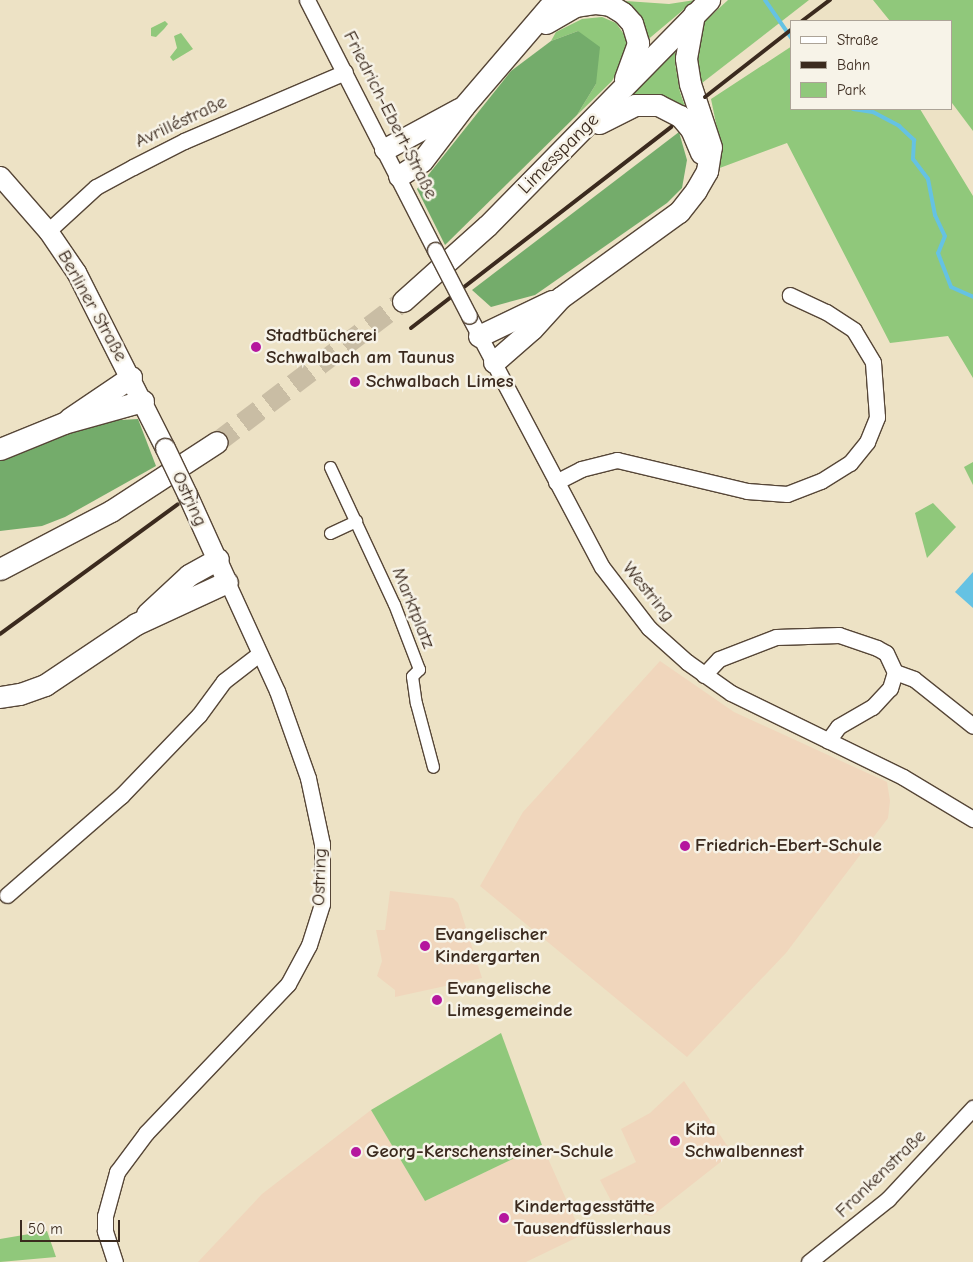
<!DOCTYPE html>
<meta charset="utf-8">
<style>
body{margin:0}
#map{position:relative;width:973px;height:1262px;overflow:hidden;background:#ede2c5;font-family:"Comic Neue",sans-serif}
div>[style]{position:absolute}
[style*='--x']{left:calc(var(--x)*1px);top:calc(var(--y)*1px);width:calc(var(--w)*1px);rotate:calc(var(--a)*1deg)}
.built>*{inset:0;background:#f0d6bc}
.green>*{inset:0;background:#90c87b}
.forest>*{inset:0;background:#74ac6b}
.water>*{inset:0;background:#65c2e3}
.stream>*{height:4px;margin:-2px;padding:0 2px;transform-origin:2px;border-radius:2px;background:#65c2e3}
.secondary-tunnel>*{height:21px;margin-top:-10.5px;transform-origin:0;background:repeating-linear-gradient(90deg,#c9bda4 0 21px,transparent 0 32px)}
.roads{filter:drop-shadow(1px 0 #564637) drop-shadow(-1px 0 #564637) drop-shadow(0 1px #564637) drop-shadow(0 -1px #564637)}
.pedestrian>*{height:11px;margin:-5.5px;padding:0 5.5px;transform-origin:5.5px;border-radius:5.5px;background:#fff}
.minor>*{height:15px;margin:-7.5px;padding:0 7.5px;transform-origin:7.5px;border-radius:7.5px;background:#fff}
.tertiary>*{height:19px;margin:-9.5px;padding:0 9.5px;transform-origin:9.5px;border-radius:9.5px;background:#fff}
.secondary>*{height:21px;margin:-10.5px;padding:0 10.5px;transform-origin:10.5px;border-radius:10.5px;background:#fff}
.rail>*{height:4px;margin:-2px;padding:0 2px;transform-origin:2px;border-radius:2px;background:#3b2a1e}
.bridges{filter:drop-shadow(1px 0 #564637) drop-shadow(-1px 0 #564637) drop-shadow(0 1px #564637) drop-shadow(0 -1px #564637)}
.minor-bridge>*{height:15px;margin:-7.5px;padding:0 7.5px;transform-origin:7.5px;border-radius:7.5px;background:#fff}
.tertiary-bridge>*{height:19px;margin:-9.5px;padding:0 9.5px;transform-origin:9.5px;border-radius:9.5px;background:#fff}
.dots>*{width:14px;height:14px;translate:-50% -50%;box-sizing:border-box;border:2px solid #f7f3e8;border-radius:50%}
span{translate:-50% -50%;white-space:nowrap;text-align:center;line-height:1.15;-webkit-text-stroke:5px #f7f3e8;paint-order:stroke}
.street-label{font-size:19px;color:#3b2a1e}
.poi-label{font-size:19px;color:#3b2a1e;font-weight:700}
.left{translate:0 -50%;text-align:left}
.legend{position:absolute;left:790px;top:20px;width:162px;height:90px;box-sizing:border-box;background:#f7f3e8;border:1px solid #aca397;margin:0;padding:6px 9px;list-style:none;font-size:15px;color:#3b2a1e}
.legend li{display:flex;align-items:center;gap:10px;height:25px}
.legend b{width:25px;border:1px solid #aca397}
.scale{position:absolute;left:20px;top:1220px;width:100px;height:22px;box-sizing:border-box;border:2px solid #3b2a1e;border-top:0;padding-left:6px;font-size:15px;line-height:18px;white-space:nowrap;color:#3b2a1e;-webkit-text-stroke:4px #f7f3e8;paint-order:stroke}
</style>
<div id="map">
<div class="built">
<i style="clip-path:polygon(660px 661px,734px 712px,887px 782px,890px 801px,888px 818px,786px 953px,687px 1057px,480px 886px,523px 812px)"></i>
<i style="clip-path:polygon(390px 891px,453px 898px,458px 903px,482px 978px,395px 997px,395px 990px,377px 976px,382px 961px,376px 930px,385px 930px)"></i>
<i style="clip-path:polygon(684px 1081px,732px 1153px,652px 1216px,616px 1210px,600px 1180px,636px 1162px,621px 1129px,650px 1113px)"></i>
<i style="clip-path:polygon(371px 1110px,425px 1201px,542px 1145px,582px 1235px,526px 1262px,198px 1262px,262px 1194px)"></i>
</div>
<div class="green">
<i style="clip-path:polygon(611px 0,669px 4px,695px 0,645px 42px)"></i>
<i style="clip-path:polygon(728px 0,809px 0,702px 83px,693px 60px,703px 23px)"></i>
<i style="clip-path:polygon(873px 0,973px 0,973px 131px,952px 103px,952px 21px,890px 21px)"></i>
<i style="clip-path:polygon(602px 17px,616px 23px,626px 37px,627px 53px,612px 81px,577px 115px,596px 84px,578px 31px,551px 41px,556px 32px,582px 19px)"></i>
<i style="clip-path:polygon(165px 21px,168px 24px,164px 29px,156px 37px,151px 36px,151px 28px)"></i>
<i style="clip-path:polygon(181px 33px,193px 49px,173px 61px,170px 57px,177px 48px,174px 36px)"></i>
<i style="clip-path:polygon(792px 46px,792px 109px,920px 109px,973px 196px,973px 378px,948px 336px,890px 343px,787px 143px,717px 169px,719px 138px,711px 99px)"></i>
<i style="clip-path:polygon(676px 47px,675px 63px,680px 92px,689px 118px,619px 104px)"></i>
<i style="clip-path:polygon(973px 462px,973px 485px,964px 467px)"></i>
<i style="clip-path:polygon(933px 503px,956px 527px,927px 558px,915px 513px)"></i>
<i style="clip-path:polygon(501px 1033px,542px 1145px,425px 1201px,371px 1110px)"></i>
<i style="clip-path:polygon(47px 1231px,56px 1257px,0 1262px,0 1239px)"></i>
</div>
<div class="forest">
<i style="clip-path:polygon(578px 31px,600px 47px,596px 84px,577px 115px,445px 245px,417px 189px,511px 71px,551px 41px)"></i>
<i style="clip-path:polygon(679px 132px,687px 160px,682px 188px,667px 203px,535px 295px,491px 307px,472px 290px)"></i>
<i style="clip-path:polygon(138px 419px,156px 466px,65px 517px,42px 526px,0 531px,0 454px,103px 421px)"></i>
</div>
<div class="water">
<i style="clip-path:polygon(973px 572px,973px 608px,955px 592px)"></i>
</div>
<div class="stream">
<i style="--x:765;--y:0;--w:47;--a:55.3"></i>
<i style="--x:853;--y:109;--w:20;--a:9"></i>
<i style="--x:873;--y:112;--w:30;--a:28"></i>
<i style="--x:899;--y:126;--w:21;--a:43"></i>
<i style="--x:914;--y:140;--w:19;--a:93"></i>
<i style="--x:913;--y:159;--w:25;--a:53"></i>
<i style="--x:928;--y:179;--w:37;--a:79"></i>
<i style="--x:935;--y:215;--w:23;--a:65"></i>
<i style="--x:945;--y:236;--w:18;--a:112"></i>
<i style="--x:938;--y:253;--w:36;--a:69"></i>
<i style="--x:951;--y:287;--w:24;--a:24"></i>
</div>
<div class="secondary-tunnel">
<i style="--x:217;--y:442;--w:233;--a:-37.2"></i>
</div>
<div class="roads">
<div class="pedestrian">
<i style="--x:330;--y:467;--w:151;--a:65"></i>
<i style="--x:394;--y:604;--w:70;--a:69"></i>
<i style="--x:419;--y:669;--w:10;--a:135"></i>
<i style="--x:412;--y:676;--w:27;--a:82"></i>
<i style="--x:416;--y:703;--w:66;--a:75.1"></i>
<i style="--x:330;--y:533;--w:29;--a:-25"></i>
</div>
<div class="minor">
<i style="--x:307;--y:0;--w:281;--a:62.9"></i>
<i style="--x:48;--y:231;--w:65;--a:-42.5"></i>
<i style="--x:96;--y:187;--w:42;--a:-28.4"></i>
<i style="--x:133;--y:167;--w:57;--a:-27"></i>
<i style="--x:184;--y:141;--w:175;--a:-23.2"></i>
<i style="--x:469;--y:316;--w:284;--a:62.1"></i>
<i style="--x:602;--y:567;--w:77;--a:52.4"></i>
<i style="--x:649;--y:628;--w:51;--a:41.8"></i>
<i style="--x:687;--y:662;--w:54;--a:35.2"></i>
<i style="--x:731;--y:693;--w:191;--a:26"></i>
<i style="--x:903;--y:777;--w:82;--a:31"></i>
<i style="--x:556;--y:482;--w:28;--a:-27"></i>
<i style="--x:581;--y:469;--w:37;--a:-14"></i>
<i style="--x:617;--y:460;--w:134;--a:13.4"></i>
<i style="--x:747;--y:491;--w:40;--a:4.3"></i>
<i style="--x:787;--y:494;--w:36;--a:-21"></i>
<i style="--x:821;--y:481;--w:34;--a:-32"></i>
<i style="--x:850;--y:463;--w:27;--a:-51"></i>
<i style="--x:867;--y:442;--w:27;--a:-68"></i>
<i style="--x:877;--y:417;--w:55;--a:-94.2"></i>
<i style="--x:873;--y:362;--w:37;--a:-121"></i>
<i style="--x:854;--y:330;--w:33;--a:-147"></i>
<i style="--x:826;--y:312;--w:40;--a:-155"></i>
<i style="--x:895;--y:672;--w:20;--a:20"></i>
<i style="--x:914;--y:679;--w:75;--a:38.5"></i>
<i style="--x:704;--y:675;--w:22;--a:-47"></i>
<i style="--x:719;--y:659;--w:61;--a:-21.1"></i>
<i style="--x:776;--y:637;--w:63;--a:-1.8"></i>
<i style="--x:839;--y:635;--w:40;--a:18.9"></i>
<i style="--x:877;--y:648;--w:10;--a:29"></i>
<i style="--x:886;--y:653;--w:21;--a:65"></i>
<i style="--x:895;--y:672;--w:17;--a:107"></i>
<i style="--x:890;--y:688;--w:26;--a:133"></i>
<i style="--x:872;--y:707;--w:39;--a:150"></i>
<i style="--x:838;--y:727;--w:17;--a:126"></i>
<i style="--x:7;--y:895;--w:151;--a:-41"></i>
<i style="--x:121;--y:796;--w:112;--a:-46.1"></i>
<i style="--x:199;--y:715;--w:42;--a:-53.7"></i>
<i style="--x:224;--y:681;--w:44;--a:-37.6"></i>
<i style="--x:115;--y:1262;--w:33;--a:-108"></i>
<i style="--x:105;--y:1231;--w:15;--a:-90"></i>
<i style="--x:105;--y:1216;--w:46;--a:-74.7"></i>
<i style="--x:117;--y:1172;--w:49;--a:-53.4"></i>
<i style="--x:146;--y:1133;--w:206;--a:-46.4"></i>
<i style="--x:288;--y:984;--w:44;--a:-61.7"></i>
<i style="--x:309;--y:945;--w:43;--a:-72.4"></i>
<i style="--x:322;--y:904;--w:60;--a:-90"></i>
<i style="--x:322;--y:844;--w:67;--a:-102"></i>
<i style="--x:308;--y:778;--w:92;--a:-109.6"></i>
<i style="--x:277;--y:691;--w:120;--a:-114.6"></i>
<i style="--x:809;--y:1262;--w:101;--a:-38.6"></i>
<i style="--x:888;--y:1199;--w:125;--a:-47"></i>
</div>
<div class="tertiary">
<i style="--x:0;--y:176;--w:73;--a:48.9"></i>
<i style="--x:48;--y:231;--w:50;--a:55.7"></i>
<i style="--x:76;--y:272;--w:197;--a:63.2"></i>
<i style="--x:187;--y:494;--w:97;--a:65.6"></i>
</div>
<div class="secondary">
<i style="--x:546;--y:23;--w:34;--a:-30"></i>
<i style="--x:576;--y:6;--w:20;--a:-9"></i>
<i style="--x:596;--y:3;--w:14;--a:8"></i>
<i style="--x:610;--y:5;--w:15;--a:32"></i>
<i style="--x:623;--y:13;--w:13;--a:48"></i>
<i style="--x:632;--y:23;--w:21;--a:73"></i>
<i style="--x:638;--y:43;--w:38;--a:110"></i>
<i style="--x:599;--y:123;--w:40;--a:-26.6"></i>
<i style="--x:635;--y:105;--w:23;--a:0"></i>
<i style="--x:658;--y:105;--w:25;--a:27"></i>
<i style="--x:680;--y:116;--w:17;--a:50"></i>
<i style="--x:691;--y:129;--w:26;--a:67"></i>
<i style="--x:385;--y:149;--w:84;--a:-28.4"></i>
<i style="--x:399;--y:176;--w:27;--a:-33"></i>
<i style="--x:422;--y:161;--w:69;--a:-52.6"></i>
<i style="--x:464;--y:106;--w:130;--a:-49.4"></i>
<i style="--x:549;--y:7;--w:12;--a:-35"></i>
<i style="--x:403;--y:301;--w:113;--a:-41.8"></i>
<i style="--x:487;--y:226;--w:317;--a:-45.5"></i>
<i style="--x:479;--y:336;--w:81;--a:-25.6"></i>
<i style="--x:494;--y:362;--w:50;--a:-41"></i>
<i style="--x:532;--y:329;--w:42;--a:-47.9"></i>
<i style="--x:560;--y:298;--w:147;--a:-35.9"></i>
<i style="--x:679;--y:212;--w:28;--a:-52"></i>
<i style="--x:696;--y:190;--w:22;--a:-60"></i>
<i style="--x:707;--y:171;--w:24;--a:-81"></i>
<i style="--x:711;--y:147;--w:66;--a:-108.4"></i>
<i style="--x:690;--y:84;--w:26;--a:-99"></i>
<i style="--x:686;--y:58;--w:45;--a:-79.7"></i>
<i style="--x:69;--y:419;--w:75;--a:-34.1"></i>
<i style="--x:0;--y:449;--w:69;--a:-22.1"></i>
<i style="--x:64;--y:423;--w:82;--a:-15.6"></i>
<i style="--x:0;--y:569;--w:125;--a:-27.6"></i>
<i style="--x:111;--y:511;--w:126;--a:-33.1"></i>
<i style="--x:147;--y:614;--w:57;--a:-42.9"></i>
<i style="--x:189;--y:575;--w:33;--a:-29"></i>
<i style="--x:0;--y:697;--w:20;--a:-9"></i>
<i style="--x:20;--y:694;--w:27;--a:-20"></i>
<i style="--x:45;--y:685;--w:110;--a:-33.8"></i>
<i style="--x:136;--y:624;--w:100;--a:-24.8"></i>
</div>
</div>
<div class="rail">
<i style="--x:802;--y:21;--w:35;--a:-37"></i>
<i style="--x:705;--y:97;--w:110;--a:-38"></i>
<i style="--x:411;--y:328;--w:329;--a:-37.7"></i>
<i style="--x:0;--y:634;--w:220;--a:-36.1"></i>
</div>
<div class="bridges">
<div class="minor-bridge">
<i style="--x:435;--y:250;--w:74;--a:62.7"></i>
</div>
<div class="tertiary-bridge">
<i style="--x:165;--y:448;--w:51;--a:64.4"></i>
</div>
</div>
<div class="dots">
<i style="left:256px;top:347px;background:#b5179e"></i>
<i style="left:355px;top:382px;background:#b5179e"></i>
<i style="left:685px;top:846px;background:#b5179e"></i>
<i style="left:425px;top:946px;background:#b5179e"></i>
<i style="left:437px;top:1000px;background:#b5179e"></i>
<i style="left:675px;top:1141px;background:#b5179e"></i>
<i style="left:356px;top:1152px;background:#b5179e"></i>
<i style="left:504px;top:1218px;background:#b5179e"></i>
</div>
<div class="street-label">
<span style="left:390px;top:115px;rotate:63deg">Friedrich-Ebert-Straße</span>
<span style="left:181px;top:122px;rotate:-25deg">Avrilléstraße</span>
<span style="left:559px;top:154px;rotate:-45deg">Limesspange</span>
<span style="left:92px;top:306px;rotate:61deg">Berliner Straße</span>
<span style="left:189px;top:499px;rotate:65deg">Ostring</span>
<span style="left:648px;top:592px;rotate:51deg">Westring</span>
<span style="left:413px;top:608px;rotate:68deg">Marktplatz</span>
<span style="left:320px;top:877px;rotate:-88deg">Ostring</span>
<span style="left:881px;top:1174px;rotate:-44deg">Frankenstraße</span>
</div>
<div class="poi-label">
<span class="left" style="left:266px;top:347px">Stadtbücherei<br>Schwalbach am Taunus</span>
<span class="left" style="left:366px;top:382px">Schwalbach Limes</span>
<span class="left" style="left:695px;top:846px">Friedrich-Ebert-Schule</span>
<span class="left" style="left:435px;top:946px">Evangelischer<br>Kindergarten</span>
<span class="left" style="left:447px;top:1000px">Evangelische<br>Limesgemeinde</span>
<span class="left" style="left:685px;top:1141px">Kita<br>Schwalbennest</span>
<span class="left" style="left:366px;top:1152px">Georg-Kerschensteiner-Schule</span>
<span class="left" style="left:514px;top:1218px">Kindertagesstätte<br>Tausendfüsslerhaus</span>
</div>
<ul class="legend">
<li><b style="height:6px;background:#fff"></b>Straße</li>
<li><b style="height:6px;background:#3b2a1e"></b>Bahn</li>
<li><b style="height:14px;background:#90c87b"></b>Park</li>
</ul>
<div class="scale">50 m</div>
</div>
